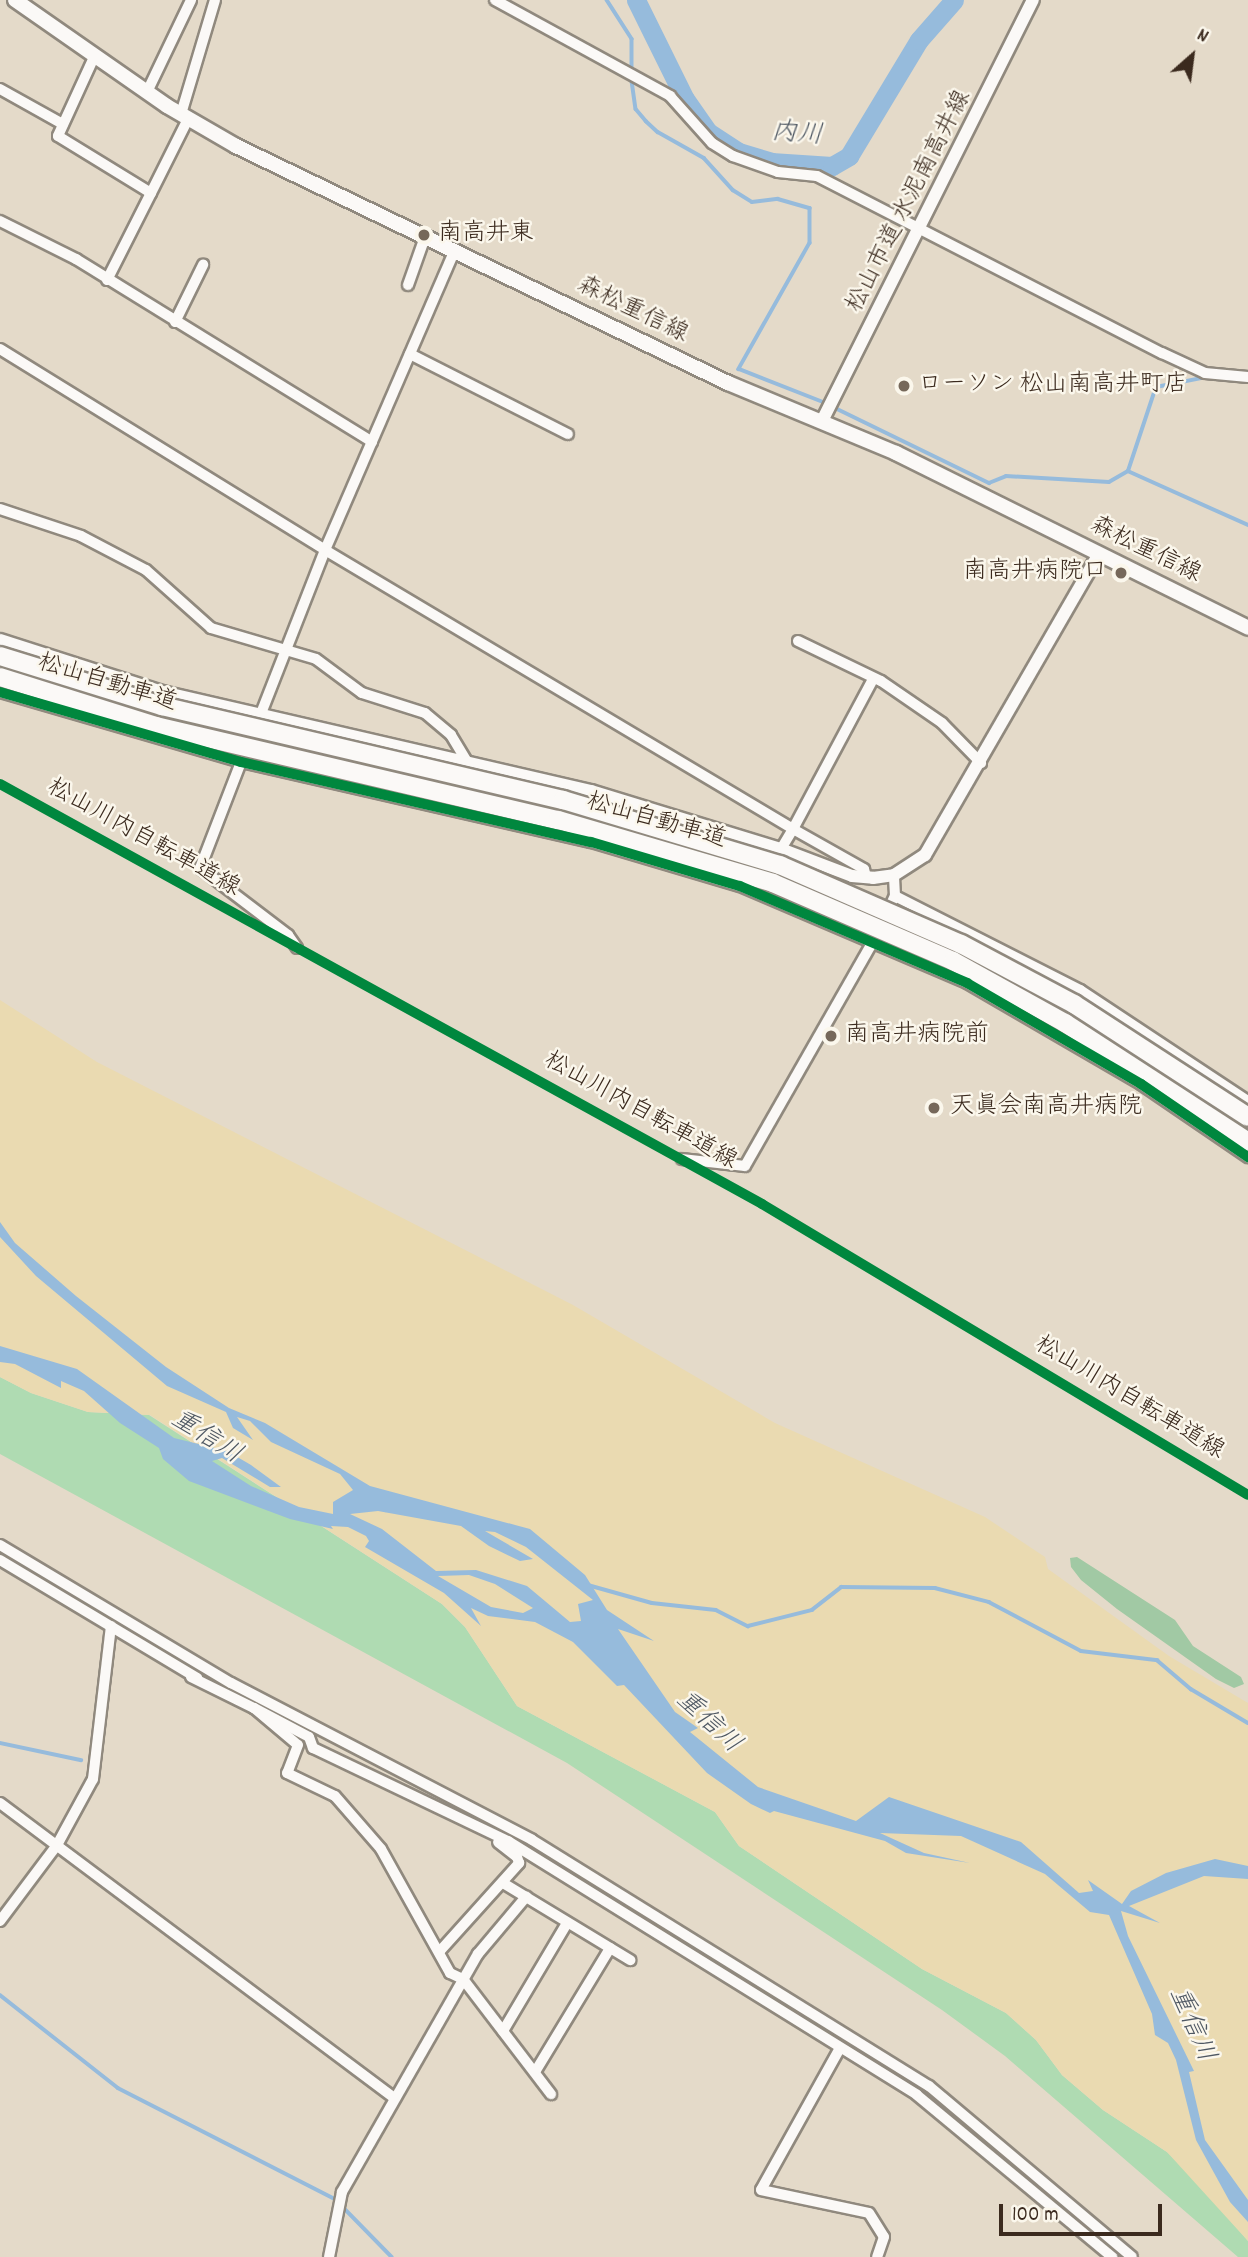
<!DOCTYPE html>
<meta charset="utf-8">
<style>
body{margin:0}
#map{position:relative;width:1248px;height:2257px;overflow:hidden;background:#e4dac9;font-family:Dekko,"Klee One",sans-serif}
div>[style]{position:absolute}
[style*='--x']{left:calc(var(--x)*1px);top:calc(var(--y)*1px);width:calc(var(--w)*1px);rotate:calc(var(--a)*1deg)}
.green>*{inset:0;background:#afdbb2}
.forest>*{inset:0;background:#a1c9a4}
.sand>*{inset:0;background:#eadab1}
.water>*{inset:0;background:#96bbdc}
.stream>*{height:3.5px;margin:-1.75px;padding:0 1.75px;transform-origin:1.75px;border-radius:1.75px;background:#96bbdc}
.river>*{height:19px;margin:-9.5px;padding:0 9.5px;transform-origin:9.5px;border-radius:9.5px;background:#96bbdc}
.roads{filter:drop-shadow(2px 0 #90897e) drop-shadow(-2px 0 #90897e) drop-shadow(0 2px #90897e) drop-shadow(0 -2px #90897e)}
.minor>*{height:10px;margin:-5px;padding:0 5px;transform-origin:5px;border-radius:5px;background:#fbf9f7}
.tertiary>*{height:12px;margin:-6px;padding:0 6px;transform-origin:6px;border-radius:6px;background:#fbf9f7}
.secondary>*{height:14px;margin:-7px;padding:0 7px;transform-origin:7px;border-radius:7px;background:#fbf9f7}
.bridges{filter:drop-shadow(2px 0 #90897e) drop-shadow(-2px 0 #90897e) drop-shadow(0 2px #90897e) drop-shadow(0 -2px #90897e)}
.motorway-bridge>*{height:18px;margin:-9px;padding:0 9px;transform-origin:9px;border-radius:9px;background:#fbf9f7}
.cycleway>*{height:10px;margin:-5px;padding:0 5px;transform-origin:5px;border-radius:5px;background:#00873e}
.dots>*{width:19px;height:19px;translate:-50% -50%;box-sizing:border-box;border:4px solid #fbf7ec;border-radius:50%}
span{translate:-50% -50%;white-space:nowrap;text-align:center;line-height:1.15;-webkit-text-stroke:5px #fbf7ec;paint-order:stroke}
.street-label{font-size:24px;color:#3b2a1e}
.poi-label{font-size:24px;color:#3b2a1e}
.left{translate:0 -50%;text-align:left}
.right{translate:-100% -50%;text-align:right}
.water-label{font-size:26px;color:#4f5863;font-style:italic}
.north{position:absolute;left:1157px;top:21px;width:70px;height:70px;-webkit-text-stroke:5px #fbf7ec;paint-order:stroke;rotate:28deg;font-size:19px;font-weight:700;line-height:28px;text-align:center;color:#3b2a1e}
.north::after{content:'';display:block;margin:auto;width:24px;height:32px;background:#3b2a1e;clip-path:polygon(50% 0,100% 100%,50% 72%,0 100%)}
.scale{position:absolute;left:999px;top:2204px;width:163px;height:32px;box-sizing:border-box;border:4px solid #3b2a1e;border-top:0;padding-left:9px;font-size:21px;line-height:24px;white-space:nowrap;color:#3b2a1e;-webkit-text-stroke:5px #fbf7ec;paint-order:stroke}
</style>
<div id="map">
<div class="green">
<i style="clip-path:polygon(0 1377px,31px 1393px,88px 1412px,149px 1415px,442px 1604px,465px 1627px,517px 1706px,715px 1812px,739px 1846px,922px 1969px,1006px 2013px,1036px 2040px,1062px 2075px,1103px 2110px,1167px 2152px,1199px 2183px,1248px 2241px,1248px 2257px,1238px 2257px,1005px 2056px,942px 2010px,567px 1763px,0 1454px)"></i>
</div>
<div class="forest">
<i style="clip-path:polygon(1077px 1557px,1175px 1620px,1193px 1646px,1241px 1677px,1244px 1684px,1234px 1688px,1216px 1679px,1117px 1609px,1081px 1580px,1071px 1567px,1070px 1558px)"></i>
</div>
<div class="sand">
<i style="clip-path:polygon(0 1000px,97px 1062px,573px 1305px,775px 1423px,985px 1517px,1045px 1557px,1048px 1569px,1169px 1656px,1248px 1703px,1248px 2241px,1167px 2152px,1103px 2110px,1062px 2075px,1036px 2040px,1006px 2013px,922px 1969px,739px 1846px,715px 1812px,517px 1706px,465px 1627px,442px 1604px,150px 1415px,88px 1412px,31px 1393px,0 1377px)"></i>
</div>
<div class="water">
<i style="clip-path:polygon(evenodd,0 1222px,15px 1243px,76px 1296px,166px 1367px,229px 1408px,265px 1423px,370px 1486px,530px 1529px,585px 1575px,607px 1610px,654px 1641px,618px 1629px,675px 1712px,698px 1728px,690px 1732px,758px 1787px,856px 1821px,889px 1797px,1021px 1842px,1079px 1893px,1093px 1891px,1088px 1880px,1122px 1904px,1131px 1891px,1166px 1873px,1215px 1859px,1248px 1866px,1248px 1879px,1204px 1876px,1129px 1906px,1160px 1923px,1121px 1911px,1128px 1936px,1194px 2071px,1189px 2072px,1205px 2140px,1248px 2200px,1248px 2222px,1230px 2202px,1196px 2140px,1176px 2060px,1168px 2043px,1155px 2035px,1152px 2014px,1109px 1915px,1090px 1912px,1045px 1874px,961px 1836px,880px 1833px,924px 1853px,970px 1863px,906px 1853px,885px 1841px,774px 1811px,770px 1813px,751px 1804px,707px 1773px,624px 1685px,617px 1686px,573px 1642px,535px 1622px,488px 1616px,471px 1608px,481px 1626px,444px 1593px,365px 1547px,369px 1541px,366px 1536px,348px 1527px,331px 1526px,333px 1529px,290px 1519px,189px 1481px,163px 1459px,159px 1448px,120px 1423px,84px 1391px,61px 1381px,61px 1388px,15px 1364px,0 1362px,0 1346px,77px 1369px,174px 1438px,227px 1451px,251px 1465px,281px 1487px,270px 1487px,222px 1458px,212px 1461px,251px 1486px,299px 1507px,333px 1514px,333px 1502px,353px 1490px,340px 1474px,271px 1442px,250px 1421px,237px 1417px,253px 1440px,233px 1428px,226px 1412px,167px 1386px,36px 1276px,0 1237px,0 1222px,378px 1511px,461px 1526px,489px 1546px,520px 1561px,533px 1559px,485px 1531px,495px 1532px,526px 1547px,593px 1600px,578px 1604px,581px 1621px,570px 1622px,527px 1586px,476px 1570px,436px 1571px,382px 1529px,350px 1514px,378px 1511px,0 1222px,469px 1575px,495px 1584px,533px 1608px,523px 1613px,491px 1607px,438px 1576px,469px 1575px)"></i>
</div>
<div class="stream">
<i style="--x:607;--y:0;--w:46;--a:57.3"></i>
<i style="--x:632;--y:39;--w:32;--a:90"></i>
<i style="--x:632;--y:81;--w:28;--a:82"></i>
<i style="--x:636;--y:109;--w:16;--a:50"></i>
<i style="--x:646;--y:121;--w:16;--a:43"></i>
<i style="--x:658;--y:132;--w:53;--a:29.5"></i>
<i style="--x:704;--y:158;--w:43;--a:47.8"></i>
<i style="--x:733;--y:190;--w:22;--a:32"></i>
<i style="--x:752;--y:202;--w:26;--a:-7"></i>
<i style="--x:778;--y:199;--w:33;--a:16"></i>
<i style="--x:810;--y:208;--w:35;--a:90"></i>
<i style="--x:810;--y:243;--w:145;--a:119.4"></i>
<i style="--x:739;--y:369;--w:90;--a:21.4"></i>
<i style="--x:823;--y:402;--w:185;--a:26"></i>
<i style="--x:989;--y:483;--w:18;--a:-22"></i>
<i style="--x:1006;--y:476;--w:103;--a:3.3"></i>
<i style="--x:1109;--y:482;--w:22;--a:-30"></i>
<i style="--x:1128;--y:471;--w:132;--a:24.2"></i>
<i style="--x:1128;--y:471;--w:89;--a:-71.6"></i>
<i style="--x:1156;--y:387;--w:52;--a:-11.1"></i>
<i style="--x:588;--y:1585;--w:66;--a:15.7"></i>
<i style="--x:652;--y:1603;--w:64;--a:6.2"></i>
<i style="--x:716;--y:1610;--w:36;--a:27"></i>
<i style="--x:748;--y:1626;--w:66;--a:-14"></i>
<i style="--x:812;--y:1610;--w:37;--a:-38"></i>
<i style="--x:841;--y:1587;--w:94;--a:0.6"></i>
<i style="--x:935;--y:1588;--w:56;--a:14.5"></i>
<i style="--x:989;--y:1602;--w:104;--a:28"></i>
<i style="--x:1081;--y:1651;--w:77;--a:6.8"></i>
<i style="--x:1157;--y:1660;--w:45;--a:40.5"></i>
<i style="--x:1191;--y:1689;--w:66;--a:30.8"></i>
<i style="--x:0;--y:1743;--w:83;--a:11.9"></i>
<i style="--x:0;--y:1995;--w:150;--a:38.2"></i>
<i style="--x:118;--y:2088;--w:246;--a:27.1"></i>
<i style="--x:342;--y:2206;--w:71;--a:45.6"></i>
</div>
<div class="river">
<i style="--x:636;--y:0;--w:110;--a:63.7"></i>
<i style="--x:685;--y:99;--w:40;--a:55.1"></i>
<i style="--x:708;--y:132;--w:37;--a:33"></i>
<i style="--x:739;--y:152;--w:34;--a:17"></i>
<i style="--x:771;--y:162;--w:61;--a:3.8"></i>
<i style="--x:832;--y:166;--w:20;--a:-30"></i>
<i style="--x:849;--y:156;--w:135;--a:-58.9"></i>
<i style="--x:919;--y:40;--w:53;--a:-48.8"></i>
</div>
<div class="roads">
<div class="minor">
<i style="--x:495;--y:0;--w:200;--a:28.7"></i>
<i style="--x:670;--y:96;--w:63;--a:48.2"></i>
<i style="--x:712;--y:143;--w:25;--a:32"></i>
<i style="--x:733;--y:156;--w:48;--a:19.6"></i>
<i style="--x:778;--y:172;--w:39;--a:6"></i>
<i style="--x:817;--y:176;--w:388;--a:27.2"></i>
<i style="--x:1162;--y:353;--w:47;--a:24.9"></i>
<i style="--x:1205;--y:373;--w:43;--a:5.3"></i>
<i style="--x:95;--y:55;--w:89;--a:114.6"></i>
<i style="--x:58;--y:136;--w:109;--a:31.5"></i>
<i style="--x:151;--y:193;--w:83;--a:-63.4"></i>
<i style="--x:0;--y:89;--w:72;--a:29.1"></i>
<i style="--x:147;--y:92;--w:102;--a:-64.4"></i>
<i style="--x:181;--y:114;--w:119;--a:-73.4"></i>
<i style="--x:0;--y:221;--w:85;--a:26.6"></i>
<i style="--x:76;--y:259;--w:348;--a:31.7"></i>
<i style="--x:107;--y:280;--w:97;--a:-63.2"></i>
<i style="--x:408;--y:285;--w:51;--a:-70.5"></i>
<i style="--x:175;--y:322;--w:64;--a:-63.8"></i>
<i style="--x:0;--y:349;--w:382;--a:31.7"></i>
<i style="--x:325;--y:550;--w:545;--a:30.8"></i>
<i style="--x:793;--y:829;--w:23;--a:121"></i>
<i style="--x:410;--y:354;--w:177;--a:26.9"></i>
<i style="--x:0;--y:509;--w:85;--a:18.4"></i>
<i style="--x:81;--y:536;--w:73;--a:27.6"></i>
<i style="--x:146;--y:570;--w:87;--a:41.7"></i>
<i style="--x:211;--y:628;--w:109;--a:16.4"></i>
<i style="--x:316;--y:659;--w:57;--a:36.5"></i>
<i style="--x:362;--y:693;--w:66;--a:17.6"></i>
<i style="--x:425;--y:713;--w:34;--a:40"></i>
<i style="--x:451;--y:735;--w:31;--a:59"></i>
<i style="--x:798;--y:641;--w:92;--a:25.7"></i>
<i style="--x:881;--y:681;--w:74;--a:34.5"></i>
<i style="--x:942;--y:723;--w:56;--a:45.7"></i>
<i style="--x:0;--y:692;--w:251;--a:16.2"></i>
<i style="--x:241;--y:762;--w:359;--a:12.9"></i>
<i style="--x:591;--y:842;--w:155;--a:16.5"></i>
<i style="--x:740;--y:886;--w:247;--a:23.1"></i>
<i style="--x:967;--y:983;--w:201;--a:30.1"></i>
<i style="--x:1141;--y:1084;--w:130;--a:34.3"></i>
<i style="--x:260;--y:716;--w:178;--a:-68.6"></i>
<i style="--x:325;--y:550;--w:325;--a:-66.6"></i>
<i style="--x:241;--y:762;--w:114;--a:111.1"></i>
<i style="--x:200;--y:868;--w:111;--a:37.3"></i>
<i style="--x:288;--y:935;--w:16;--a:55"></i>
<i style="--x:866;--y:877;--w:8;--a:-104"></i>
<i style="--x:864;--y:869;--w:81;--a:-150.6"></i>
<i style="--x:793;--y:829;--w:170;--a:-61.9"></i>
<i style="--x:895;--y:896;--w:208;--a:26.9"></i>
<i style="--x:1080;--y:990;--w:201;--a:33.5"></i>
<i style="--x:886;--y:915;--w:21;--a:-65"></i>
<i style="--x:895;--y:896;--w:21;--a:-93"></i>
<i style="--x:682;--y:1159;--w:63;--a:6.3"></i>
<i style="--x:745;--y:1166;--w:266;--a:-60.3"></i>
<i style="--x:0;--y:1545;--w:269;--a:30.9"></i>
<i style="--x:231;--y:1683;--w:339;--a:27.5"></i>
<i style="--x:532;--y:1840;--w:467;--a:31.8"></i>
<i style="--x:929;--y:2086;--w:265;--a:40.1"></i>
<i style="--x:0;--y:1560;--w:230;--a:30.9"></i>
<i style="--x:191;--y:1677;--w:70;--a:26.2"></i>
<i style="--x:254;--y:1708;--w:57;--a:40.1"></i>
<i style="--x:298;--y:1745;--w:30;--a:111"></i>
<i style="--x:287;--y:1773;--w:53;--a:25.6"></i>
<i style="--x:335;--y:1796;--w:70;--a:49"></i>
<i style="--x:381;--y:1849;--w:142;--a:60.9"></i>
<i style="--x:450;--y:1973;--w:14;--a:25"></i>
<i style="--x:463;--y:1979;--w:145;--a:52.6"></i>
<i style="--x:254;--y:1708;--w:62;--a:27.8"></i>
<i style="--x:309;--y:1737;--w:12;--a:70"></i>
<i style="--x:313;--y:1748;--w:216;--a:25.5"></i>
<i style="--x:508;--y:1841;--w:481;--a:31.8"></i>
<i style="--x:917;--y:2095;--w:254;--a:39.7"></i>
<i style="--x:0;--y:1803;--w:492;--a:36.8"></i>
<i style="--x:503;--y:1883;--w:149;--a:31.2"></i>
<i style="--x:0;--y:1921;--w:95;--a:-53.1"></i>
<i style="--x:57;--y:1845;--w:75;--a:-61.4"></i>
<i style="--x:93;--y:1779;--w:154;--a:-83.3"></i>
<i style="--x:439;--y:1952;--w:120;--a:-48"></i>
<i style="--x:519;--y:1863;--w:6;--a:-108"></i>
<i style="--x:517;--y:1857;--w:24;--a:-142"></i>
<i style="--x:503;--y:2031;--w:126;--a:-59.3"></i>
<i style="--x:840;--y:2048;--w:162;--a:119.1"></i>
<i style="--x:761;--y:2190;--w:110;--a:12"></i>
<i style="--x:869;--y:2213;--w:28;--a:58"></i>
<i style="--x:884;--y:2237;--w:21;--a:109"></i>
<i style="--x:535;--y:2072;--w:145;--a:-58.8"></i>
<i style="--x:329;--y:2257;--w:66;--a:-78.7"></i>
<i style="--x:342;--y:2192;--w:274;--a:-60.3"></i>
<i style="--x:478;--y:1954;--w:75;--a:-49.9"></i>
</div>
<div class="tertiary">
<i style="--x:822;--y:421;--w:471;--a:-63.4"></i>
<i style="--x:0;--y:640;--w:170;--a:17.8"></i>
<i style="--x:162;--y:692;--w:440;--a:13"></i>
<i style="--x:591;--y:791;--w:199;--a:17"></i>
<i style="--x:781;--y:849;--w:76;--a:20.8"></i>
<i style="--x:852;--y:876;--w:21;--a:5"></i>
<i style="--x:873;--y:878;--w:21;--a:-8"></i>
<i style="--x:894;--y:875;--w:37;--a:-33"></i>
<i style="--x:925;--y:855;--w:348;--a:-60"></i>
</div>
<div class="secondary">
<i style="--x:15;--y:0;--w:185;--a:34.9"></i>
<i style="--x:167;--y:106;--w:80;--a:30.1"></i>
<i style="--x:236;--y:146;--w:546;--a:25.72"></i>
<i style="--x:728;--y:383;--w:182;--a:22.6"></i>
<i style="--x:896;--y:453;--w:393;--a:26.4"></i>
</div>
</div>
<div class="bridges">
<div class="motorway-bridge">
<i style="--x:0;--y:656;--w:170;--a:17.2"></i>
<i style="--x:162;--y:706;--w:412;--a:13.2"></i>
<i style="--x:563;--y:800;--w:227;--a:16.7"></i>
<i style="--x:780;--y:865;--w:197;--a:23.6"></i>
<i style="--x:961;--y:944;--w:128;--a:28"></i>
<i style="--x:1074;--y:1004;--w:207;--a:33"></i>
<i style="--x:0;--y:677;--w:164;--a:17.4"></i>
<i style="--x:156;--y:726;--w:413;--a:13.2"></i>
<i style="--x:558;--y:820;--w:224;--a:16.3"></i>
<i style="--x:773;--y:883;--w:196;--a:23.4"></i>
<i style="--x:953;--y:961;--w:128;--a:29"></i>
<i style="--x:1065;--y:1023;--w:218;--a:33"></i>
</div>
</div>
<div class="cycleway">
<i style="--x:0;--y:692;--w:251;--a:16.2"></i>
<i style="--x:241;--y:762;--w:359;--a:12.9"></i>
<i style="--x:591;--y:842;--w:155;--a:16.5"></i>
<i style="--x:740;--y:886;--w:247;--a:23.1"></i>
<i style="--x:967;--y:983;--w:201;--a:30.1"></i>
<i style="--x:1141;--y:1084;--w:130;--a:34.3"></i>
<i style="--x:0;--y:784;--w:870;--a:28.86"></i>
<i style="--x:762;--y:1204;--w:566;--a:30.91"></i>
</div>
<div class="dots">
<i style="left:424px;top:235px;background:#76685a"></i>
<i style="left:904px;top:386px;background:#76685a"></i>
<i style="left:1121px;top:573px;background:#76685a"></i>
<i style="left:831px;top:1036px;background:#76685a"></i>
<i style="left:934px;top:1108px;background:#76685a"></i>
</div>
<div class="street-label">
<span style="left:910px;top:202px;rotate:-63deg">松山市道 水泥南高井線</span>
<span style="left:632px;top:311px;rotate:26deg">森松重信線</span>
<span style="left:1145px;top:551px;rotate:26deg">森松重信線</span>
<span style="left:107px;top:684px;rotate:17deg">松山自動車道</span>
<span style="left:656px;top:822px;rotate:16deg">松山自動車道</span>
<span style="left:143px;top:839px;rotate:29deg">松山川内自転車道線</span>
<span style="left:640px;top:1112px;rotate:29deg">松山川内自転車道線</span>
<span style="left:1129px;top:1399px;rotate:31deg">松山川内自転車道線</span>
</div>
<div class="poi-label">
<span class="left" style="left:438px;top:235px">南高井東</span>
<span class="left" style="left:918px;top:386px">ローソン 松山南高井町店</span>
<span class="right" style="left:1107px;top:573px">南高井病院口</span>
<span class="left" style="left:845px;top:1036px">南高井病院前</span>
<span class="left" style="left:950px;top:1108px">天眞会南高井病院</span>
</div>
<div class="water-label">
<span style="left:797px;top:135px;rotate:5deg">内川</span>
<span style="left:206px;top:1438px;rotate:32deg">重信川</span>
<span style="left:708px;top:1723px;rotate:43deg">重信川</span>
<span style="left:1191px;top:2025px;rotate:67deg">重信川</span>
</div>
<div class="north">N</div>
<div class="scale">100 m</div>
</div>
